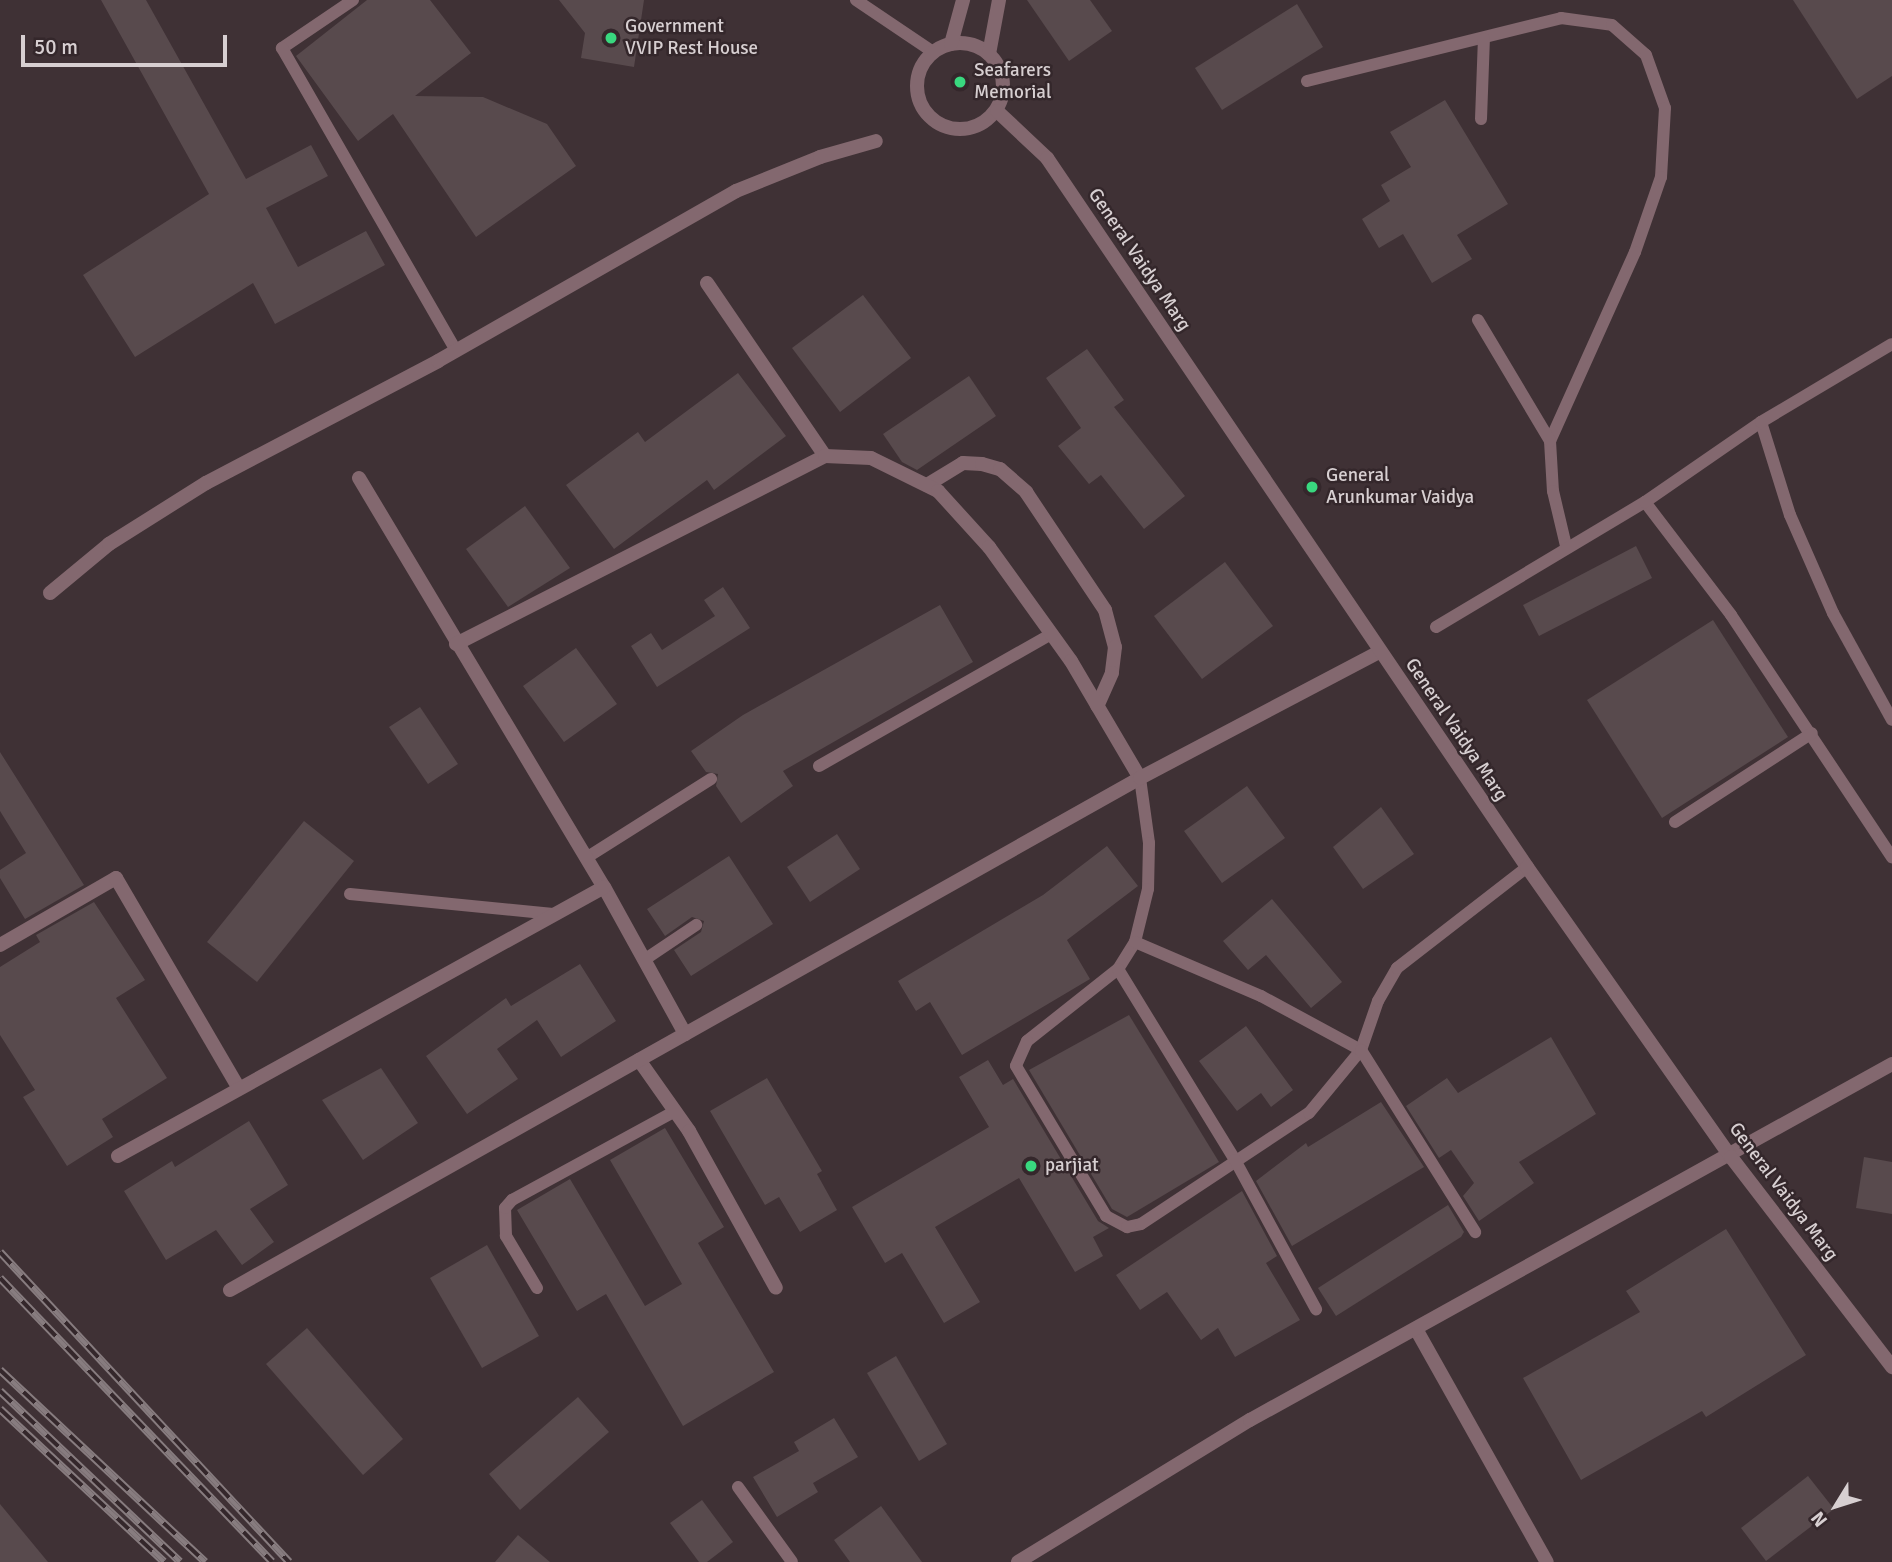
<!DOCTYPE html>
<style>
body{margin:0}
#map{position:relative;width:1892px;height:1562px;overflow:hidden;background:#3f3135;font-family:Signika,sans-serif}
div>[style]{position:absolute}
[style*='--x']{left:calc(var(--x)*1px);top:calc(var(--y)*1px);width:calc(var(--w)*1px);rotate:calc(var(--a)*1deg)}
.building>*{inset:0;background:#584a4d}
.service>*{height:12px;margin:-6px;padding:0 6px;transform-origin:6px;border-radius:6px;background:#83686f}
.minor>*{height:14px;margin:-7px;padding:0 7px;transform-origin:7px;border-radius:7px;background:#83686f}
.tertiary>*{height:14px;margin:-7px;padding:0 7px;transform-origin:7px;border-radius:7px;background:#83686f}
.tertiary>.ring{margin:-7px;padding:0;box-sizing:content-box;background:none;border:14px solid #83686f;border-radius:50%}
.rail>*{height:8px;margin-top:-4px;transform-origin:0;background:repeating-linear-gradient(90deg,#34272b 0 16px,#877c7f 0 32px);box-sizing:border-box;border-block:2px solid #877c7f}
.dots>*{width:19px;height:19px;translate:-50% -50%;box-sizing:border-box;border:4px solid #34272b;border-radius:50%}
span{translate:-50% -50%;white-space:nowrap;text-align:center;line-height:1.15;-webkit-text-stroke:5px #34272b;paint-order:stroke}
.poi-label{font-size:19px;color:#d7cfd1}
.left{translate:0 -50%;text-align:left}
.street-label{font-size:19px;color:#d7cfd1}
.north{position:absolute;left:1801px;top:1471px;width:70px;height:70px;-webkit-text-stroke:5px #34272b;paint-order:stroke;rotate:232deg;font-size:19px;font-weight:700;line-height:28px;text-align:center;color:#d7cfd1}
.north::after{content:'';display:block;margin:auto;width:24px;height:32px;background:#d7cfd1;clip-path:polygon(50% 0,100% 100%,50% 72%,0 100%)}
.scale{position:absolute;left:21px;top:35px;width:206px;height:32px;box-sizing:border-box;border:4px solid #d7cfd1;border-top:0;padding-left:9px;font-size:21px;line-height:24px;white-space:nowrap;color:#d7cfd1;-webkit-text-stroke:5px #34272b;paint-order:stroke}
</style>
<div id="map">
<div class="building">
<i style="clip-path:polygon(101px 0,146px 0,246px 179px,311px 145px,328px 176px,266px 208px,298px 267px,366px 231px,385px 265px,275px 324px,253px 283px,135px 357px,83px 275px,209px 194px)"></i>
<i style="clip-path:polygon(367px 0,430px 0,471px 53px,415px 96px,483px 97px,547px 124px,576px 166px,476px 237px,393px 114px,358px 141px,296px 56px)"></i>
<i style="clip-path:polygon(559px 0,644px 0,634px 67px,581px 58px,585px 33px)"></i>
<i style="clip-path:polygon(1027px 0,1090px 0,1112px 31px,1069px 61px)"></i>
<i style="clip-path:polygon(1793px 0,1892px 0,1892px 76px,1857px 99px)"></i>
<i style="clip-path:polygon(1297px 4px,1323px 47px,1222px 110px,1195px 68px)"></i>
<i style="clip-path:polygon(1445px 100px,1508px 204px,1457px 235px,1472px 259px,1432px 283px,1403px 234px,1379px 248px,1362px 219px,1390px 201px,1381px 185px,1411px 167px,1390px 132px)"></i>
<i style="clip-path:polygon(863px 295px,911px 358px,840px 412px,792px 348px)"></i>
<i style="clip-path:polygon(1087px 349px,1124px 400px,1114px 407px,1185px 496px,1144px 529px,1101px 475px,1089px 484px,1058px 446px,1081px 428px,1046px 378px)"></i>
<i style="clip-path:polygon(738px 373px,786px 436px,714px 490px,707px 480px,614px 549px,566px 485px,638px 432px,645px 442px)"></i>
<i style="clip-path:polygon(969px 376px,996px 416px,917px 470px,902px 462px,883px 434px)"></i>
<i style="clip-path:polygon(525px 506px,570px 568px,508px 607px,466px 549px)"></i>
<i style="clip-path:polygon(1636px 546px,1652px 578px,1539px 636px,1523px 605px)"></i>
<i style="clip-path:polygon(1225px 562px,1273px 626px,1202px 679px,1154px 616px)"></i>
<i style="clip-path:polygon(723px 587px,750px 628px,657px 687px,631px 646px,651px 633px,662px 650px,715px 616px,704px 600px)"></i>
<i style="clip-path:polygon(940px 605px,973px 662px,783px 771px,793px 786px,741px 823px,716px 786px,718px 774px,706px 772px,691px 751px,743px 715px)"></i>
<i style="clip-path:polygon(1713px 620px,1788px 737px,1662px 818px,1587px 700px)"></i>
<i style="clip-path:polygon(576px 648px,617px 704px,564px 742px,523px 686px)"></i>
<i style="clip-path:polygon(420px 707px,458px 764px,428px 784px,389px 727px)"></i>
<i style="clip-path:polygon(0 752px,84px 885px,25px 919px,0 878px,0 870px,26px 853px,0 811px)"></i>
<i style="clip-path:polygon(1247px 786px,1285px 838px,1222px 883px,1184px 831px)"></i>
<i style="clip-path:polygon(1381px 807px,1414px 854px,1363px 889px,1333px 847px)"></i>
<i style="clip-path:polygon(304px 821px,354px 861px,257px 982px,207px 942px)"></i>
<i style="clip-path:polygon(837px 834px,860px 869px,810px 902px,787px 867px)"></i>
<i style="clip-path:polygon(1107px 846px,1138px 886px,1067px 940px,1090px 979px,962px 1055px,930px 1002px,916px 1011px,898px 981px,1043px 895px)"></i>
<i style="clip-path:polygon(729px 856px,773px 924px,691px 976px,674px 950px,701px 932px,704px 921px,692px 917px,665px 936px,647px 909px)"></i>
<i style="clip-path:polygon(1272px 899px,1342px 982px,1311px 1008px,1266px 955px,1248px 970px,1223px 941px)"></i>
<i style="clip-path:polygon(94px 902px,145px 980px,116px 998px,167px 1078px,102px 1119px,113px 1137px,67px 1166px,23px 1097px,35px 1090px,0 1035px,0 967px,40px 942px,36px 935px)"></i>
<i style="clip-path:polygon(580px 964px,616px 1021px,561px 1057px,537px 1020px,497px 1049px,518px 1079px,467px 1114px,426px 1056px,506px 998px,511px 1006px)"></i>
<i style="clip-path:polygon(1129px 1015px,1219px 1162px,1127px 1217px,1112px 1209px,1029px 1070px)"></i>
<i style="clip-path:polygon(1246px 1026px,1293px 1090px,1271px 1107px,1261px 1093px,1237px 1111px,1199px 1061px)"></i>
<i style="clip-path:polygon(1551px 1037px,1596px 1114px,1519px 1162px,1534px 1183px,1479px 1221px,1463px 1196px,1474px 1183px,1451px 1150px,1439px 1158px,1406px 1106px,1447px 1078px,1458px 1093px)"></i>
<i style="clip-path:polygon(988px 1060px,1003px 1085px,1013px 1079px,1098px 1221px,1109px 1228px,1093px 1237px,1103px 1256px,1075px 1272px,1019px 1178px,935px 1227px,980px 1302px,944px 1323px,902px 1253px,885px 1263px,852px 1207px,989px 1127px,959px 1077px)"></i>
<i style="clip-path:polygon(381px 1068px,418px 1123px,363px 1160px,322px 1100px)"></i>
<i style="clip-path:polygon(767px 1078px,822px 1171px,817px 1174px,837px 1210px,800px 1232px,779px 1197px,765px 1205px,710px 1111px)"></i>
<i style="clip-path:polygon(1381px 1102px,1424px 1167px,1292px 1246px,1256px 1181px,1306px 1143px,1308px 1147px)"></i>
<i style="clip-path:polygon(249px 1121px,288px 1185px,250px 1209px,274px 1242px,242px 1265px,216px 1230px,166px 1260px,124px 1191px,172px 1161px,175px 1167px)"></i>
<i style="clip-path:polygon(665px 1128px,724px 1227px,698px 1243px,774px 1372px,683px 1426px,606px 1294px,577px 1311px,517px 1210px,570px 1179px,645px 1306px,682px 1284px,610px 1160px)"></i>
<i style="clip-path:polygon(1864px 1157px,1892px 1162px,1892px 1214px,1856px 1208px)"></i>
<i style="clip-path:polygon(1242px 1191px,1277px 1256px,1266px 1263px,1300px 1320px,1235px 1357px,1218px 1328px,1201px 1340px,1167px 1292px,1140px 1310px,1116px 1275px)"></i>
<i style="clip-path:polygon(1448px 1205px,1464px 1232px,1461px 1237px,1336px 1316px,1318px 1288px)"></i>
<i style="clip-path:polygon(1726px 1229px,1806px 1355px,1706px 1417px,1702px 1411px,1581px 1480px,1523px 1378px,1640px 1312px,1626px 1291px)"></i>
<i style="clip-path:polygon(487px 1245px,539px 1336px,482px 1368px,430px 1278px)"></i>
<i style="clip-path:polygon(307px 1328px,403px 1439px,363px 1475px,266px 1364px)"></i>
<i style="clip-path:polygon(896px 1356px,947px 1444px,919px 1461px,867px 1373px)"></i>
<i style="clip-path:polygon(578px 1397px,609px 1432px,520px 1510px,489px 1474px)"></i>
<i style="clip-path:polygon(834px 1418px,858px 1457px,813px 1483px,818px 1492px,777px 1517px,753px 1477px,799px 1451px,794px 1442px)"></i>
<i style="clip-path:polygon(1808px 1476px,1834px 1509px,1766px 1561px,1741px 1528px)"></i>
<i style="clip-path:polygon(702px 1500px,733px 1542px,707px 1562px,699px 1562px,670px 1523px)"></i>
<i style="clip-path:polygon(0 1504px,48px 1562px,0 1562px)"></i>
<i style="clip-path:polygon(881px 1506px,922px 1562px,850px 1562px,834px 1540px)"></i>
<i style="clip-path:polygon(518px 1535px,550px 1562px,495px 1562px)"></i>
</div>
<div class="service">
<i style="--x:353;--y:0;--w:86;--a:145.9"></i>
<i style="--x:282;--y:48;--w:349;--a:60.1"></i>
<i style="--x:856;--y:0;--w:93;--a:34"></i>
<i style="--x:1307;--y:81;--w:262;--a:-13.9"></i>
<i style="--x:1561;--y:18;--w:51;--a:7.8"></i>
<i style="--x:1612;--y:25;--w:45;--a:41.4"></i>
<i style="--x:1646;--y:55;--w:56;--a:70.3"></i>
<i style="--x:1665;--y:108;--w:69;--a:93.3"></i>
<i style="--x:1661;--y:177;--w:79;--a:109.1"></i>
<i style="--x:1635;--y:252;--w:207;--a:114.2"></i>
<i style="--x:1550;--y:441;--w:50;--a:86.6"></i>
<i style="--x:1553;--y:491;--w:57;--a:76.7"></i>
<i style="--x:1481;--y:119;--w:80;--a:-87.9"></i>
<i style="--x:1478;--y:320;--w:141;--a:59.2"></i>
<i style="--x:1761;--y:422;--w:97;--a:72.7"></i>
<i style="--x:1790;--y:515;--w:107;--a:66.3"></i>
<i style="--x:1833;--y:613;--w:122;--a:61.1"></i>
<i style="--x:1645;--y:502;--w:142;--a:52.7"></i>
<i style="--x:1731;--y:615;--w:291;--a:56.4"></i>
<i style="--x:1436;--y:627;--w:244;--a:-30.9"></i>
<i style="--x:1645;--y:502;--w:141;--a:-34.6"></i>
<i style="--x:1761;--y:422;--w:152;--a:-30.8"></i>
<i style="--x:819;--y:766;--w:267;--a:-29.6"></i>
<i style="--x:1140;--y:778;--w:66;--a:82.1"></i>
<i style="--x:1149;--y:843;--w:46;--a:91.2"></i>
<i style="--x:1148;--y:889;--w:55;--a:103.8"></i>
<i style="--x:1135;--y:942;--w:32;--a:122"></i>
<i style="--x:1118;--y:969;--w:116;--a:141.6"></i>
<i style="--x:1027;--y:1041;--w:27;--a:114"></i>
<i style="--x:1016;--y:1066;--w:175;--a:59"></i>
<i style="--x:1106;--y:1216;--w:24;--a:28"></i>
<i style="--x:1127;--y:1227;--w:14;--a:-12"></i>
<i style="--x:1141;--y:1224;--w:201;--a:-33.5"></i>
<i style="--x:1309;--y:1113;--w:82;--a:-50.5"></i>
<i style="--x:1361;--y:1050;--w:52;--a:-70.9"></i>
<i style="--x:1378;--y:1001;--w:38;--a:-60"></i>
<i style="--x:1397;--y:968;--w:165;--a:-37.8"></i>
<i style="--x:1675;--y:822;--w:163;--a:-33"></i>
<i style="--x:586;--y:858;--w:148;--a:-32.3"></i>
<i style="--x:350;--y:894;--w:204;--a:5.6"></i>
<i style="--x:1135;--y:942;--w:137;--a:23.2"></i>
<i style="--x:1261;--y:996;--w:114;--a:28.4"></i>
<i style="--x:1361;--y:1050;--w:215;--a:57.9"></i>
<i style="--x:644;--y:960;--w:63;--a:-33.9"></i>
<i style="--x:1118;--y:969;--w:224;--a:58.5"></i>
<i style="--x:1235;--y:1160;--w:170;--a:61.5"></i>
<i style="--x:537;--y:1288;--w:61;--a:-120.8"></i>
<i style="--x:506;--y:1236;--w:28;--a:-92"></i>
<i style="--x:505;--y:1208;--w:11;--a:-49"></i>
<i style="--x:512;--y:1200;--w:186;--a:-28.6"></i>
<i style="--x:738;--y:1487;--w:92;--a:54.2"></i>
</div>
<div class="minor">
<i style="--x:707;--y:283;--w:209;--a:55.7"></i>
<i style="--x:359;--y:478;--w:477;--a:59.1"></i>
<i style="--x:604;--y:887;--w:168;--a:61.1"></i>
<i style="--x:927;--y:485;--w:42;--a:-31.4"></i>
<i style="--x:963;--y:463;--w:19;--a:3"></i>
<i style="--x:982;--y:464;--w:19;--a:16"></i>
<i style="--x:1000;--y:469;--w:35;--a:41"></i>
<i style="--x:1026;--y:492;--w:142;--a:56.2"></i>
<i style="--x:1105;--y:610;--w:38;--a:75"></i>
<i style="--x:1115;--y:647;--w:26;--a:97"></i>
<i style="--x:1112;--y:673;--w:36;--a:114"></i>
<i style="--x:50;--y:593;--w:77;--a:-39.7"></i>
<i style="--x:109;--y:544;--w:115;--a:-32.2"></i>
<i style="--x:206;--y:483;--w:262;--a:-27.7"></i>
<i style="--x:438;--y:361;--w:343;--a:-29.7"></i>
<i style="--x:736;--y:191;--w:91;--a:-22"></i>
<i style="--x:820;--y:157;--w:58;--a:-15.9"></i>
<i style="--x:456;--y:644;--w:414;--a:-27"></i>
<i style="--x:825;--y:456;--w:46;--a:2.5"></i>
<i style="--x:871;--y:458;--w:75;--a:26.2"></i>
<i style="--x:938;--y:491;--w:76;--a:47.7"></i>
<i style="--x:989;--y:547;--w:140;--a:54.3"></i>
<i style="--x:1071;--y:661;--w:136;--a:59.5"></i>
<i style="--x:0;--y:945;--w:134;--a:-30"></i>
<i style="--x:116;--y:878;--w:242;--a:59.7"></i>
<i style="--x:639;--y:1060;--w:87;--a:54.8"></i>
<i style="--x:689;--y:1131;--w:179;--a:61"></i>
<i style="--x:118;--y:1156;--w:555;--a:-28.96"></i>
<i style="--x:230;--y:1290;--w:1044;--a:-29.36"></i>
<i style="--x:1140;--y:778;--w:270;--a:-27.8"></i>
<i style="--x:1416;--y:1329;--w:267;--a:60.7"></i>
<i style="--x:1018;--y:1562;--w:272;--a:-31.5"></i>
<i style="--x:1250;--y:1420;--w:734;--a:-29.01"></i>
</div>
<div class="tertiary">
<i class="ring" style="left:917px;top:43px;width:72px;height:72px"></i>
<i style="--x:951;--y:44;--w:46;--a:-74.7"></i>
<i style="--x:989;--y:54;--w:55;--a:-79.5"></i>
<i style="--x:997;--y:111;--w:69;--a:43.2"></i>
<i style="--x:1047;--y:158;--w:856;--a:55.9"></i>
<i style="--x:1527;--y:867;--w:355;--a:54.9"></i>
<i style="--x:1731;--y:1157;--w:265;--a:52.5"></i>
</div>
<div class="rail">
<i style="--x:0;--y:1252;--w:424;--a:47"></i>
<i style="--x:0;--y:1278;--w:393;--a:46.2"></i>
<i style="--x:0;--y:1370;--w:281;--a:43.1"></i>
<i style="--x:0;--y:1391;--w:248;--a:43.5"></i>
<i style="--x:0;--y:1409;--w:224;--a:43"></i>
</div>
<div class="dots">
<i style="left:611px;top:38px;background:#39d87f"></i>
<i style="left:960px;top:82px;background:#39d87f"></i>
<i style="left:1312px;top:487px;background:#39d87f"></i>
<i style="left:1031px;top:1166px;background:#39d87f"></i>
</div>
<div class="poi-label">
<span class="left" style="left:625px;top:38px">Government<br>VVIP Rest House</span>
<span class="left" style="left:974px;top:82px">Seafarers<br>Memorial</span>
<span class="left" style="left:1326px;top:487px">General<br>Arunkumar Vaidya</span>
<span class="left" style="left:1045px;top:1166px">parjiat</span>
</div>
<div class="street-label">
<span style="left:1139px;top:260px;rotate:56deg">General Vaidya Marg</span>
<span style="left:1456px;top:730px;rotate:56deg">General Vaidya Marg</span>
<span style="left:1783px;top:1192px;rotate:53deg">General Vaidya Marg</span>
</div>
<div class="north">N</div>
<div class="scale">50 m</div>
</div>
